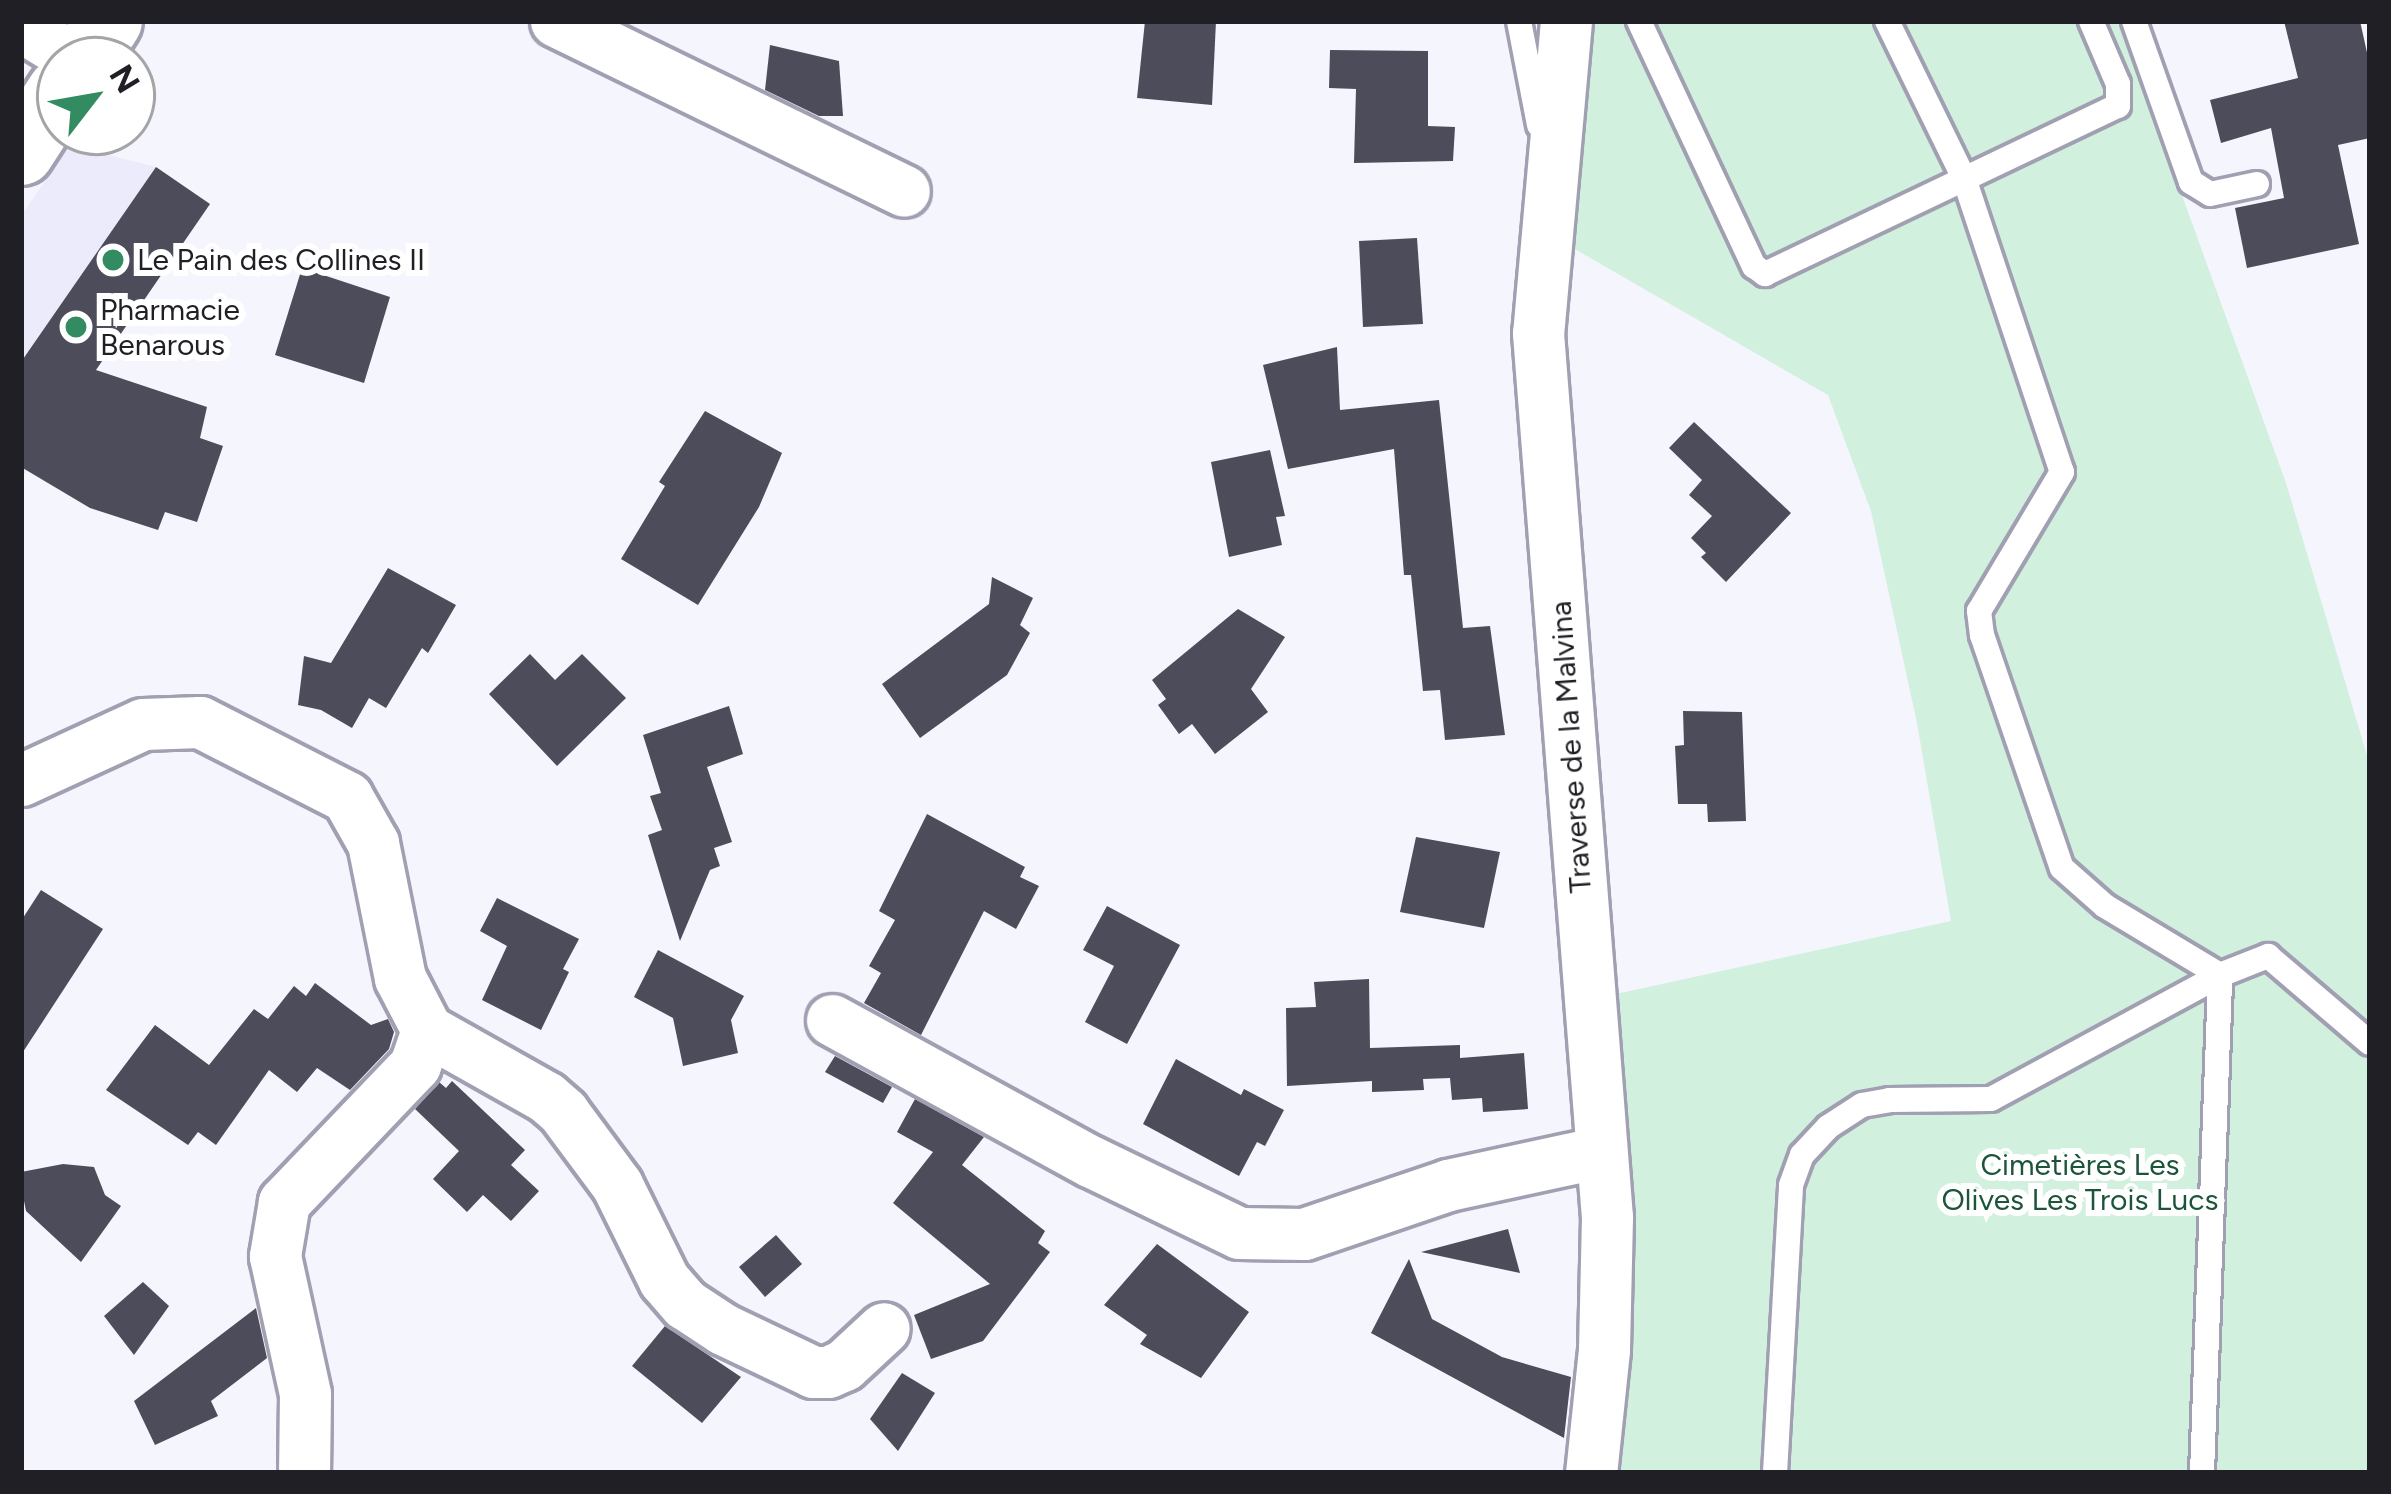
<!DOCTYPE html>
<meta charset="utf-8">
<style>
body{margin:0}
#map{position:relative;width:2391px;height:1494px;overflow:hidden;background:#f5f5fd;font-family:Figtree,sans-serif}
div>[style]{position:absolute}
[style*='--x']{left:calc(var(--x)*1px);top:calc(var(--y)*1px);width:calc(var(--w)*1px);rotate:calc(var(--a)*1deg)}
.built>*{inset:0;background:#ebebfb}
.green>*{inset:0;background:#d1f0de}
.building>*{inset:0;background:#4c4c5b}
.roads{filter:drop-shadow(3px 0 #a1a0b2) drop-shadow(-3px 0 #a1a0b2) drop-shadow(0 3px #a1a0b2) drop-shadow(0 -3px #a1a0b2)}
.lane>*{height:24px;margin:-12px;padding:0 12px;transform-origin:12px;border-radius:12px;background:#fff}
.street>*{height:51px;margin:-25.5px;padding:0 25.5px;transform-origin:25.5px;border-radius:25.5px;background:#fff}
.primary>*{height:66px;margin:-33px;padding:0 33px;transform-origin:33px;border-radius:33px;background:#fff}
.dots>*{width:33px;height:33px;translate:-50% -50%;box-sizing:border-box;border:6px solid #fff;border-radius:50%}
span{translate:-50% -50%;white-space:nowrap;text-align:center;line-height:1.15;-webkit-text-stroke:12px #fff;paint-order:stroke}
.poi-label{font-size:30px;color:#1f1f25}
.left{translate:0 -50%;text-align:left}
.street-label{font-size:30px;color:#1f1f25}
.park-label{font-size:30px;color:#1d553a}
.frame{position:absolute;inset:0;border:24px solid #1f1f25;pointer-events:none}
.north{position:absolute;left:36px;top:36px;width:120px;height:120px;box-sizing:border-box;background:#fff;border:3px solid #a5a5a8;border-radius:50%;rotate:59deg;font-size:33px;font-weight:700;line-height:48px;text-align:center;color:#1f1f25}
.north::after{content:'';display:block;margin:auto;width:42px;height:54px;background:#328b61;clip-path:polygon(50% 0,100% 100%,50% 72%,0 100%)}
</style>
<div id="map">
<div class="built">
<i style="clip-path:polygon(70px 145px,156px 167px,210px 204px,21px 479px,21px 216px)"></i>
</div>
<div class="green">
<i style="clip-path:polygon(1579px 21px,2119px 21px,2286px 483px,2369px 762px,2370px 1473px,1599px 1473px,1623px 1150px,1616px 994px,1951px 921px,1917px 723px,1871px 511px,1828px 395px,1566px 244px)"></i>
</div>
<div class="building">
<i style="clip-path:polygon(1145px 21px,1216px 21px,1212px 105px,1137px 98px)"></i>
<i style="clip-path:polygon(2284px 21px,2360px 21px,2370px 66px,2370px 138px,2338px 145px,2359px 244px,2247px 268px,2235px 208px,2284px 198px,2271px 128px,2221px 143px,2210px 100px,2298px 78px)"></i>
<i style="clip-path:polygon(770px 45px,839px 61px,843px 116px,819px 116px,765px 90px)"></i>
<i style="clip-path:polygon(1330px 50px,1428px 51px,1428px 126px,1455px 127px,1453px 161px,1354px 163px,1356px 89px,1329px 88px)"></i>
<i style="clip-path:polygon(156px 167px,210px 204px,96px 370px,207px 407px,200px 438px,223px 446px,197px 522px,165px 512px,158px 530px,90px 508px,21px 467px,21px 362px)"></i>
<i style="clip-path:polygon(1417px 238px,1423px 324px,1363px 327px,1359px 241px)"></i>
<i style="clip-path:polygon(302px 268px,390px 297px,364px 383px,275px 355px)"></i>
<i style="clip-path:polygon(1337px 347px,1340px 410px,1439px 400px,1463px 628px,1490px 626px,1505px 735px,1445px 740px,1440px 690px,1423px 691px,1411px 575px,1404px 575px,1394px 449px,1288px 469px,1263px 365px)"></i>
<i style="clip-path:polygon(705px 411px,782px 453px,759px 507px,698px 605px,621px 559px,665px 486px,659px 482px)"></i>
<i style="clip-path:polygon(1694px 422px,1791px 513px,1726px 582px,1701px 557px,1706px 553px,1691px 538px,1712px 516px,1689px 495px,1702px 480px,1669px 448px)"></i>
<i style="clip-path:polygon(1270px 450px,1285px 516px,1276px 517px,1282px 545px,1229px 557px,1211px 462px)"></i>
<i style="clip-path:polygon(388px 568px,456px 605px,428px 653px,422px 648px,386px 708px,369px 698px,352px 728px,321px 710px,298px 705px,304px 656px,331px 663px)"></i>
<i style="clip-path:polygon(992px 577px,1033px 598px,1020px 625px,1030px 633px,1007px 675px,920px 738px,882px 684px,989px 604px)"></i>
<i style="clip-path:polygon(1238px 609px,1285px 637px,1251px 689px,1268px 712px,1215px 754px,1192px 724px,1179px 734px,1158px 705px,1166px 699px,1152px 680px)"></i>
<i style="clip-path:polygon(530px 654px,555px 680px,582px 654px,626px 698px,557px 766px,489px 694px)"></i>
<i style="clip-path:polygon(729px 706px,743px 754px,707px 767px,732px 842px,714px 848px,720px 866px,710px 870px,680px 941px,648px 835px,662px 830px,650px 796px,661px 793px,643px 735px)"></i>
<i style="clip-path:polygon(1683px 711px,1742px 712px,1746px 821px,1708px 822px,1707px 804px,1678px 804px,1675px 746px,1684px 745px)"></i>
<i style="clip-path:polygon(927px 814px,1025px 867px,1020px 877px,1039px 886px,1016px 929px,984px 911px,921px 1035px,864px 1003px,881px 973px,869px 966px,895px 920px,879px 911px)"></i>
<i style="clip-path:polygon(1416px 837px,1500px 852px,1484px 928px,1400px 912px)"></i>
<i style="clip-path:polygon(41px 890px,103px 929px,21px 1055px,21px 921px)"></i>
<i style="clip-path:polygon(497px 898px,579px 939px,563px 969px,569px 972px,541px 1030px,482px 1000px,507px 946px,480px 931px)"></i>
<i style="clip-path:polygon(1107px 906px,1180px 945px,1127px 1044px,1085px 1022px,1114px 966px,1083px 950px)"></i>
<i style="clip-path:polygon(658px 950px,744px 996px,731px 1020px,738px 1053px,683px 1066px,673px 1018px,634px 997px)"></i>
<i style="clip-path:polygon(1369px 979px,1370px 1048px,1460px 1045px,1460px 1058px,1524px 1053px,1528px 1109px,1483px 1112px,1482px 1098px,1452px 1100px,1450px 1078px,1423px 1079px,1424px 1090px,1372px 1092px,1372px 1081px,1287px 1086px,1286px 1008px,1316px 1007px,1314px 982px)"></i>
<i style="clip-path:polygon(315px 983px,371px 1025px,388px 1019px,394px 1032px,389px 1049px,350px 1090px,317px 1068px,297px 1092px,269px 1070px,216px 1145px,198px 1132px,188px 1145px,106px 1090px,155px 1025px,209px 1065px,254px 1009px,268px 1019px,294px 986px,306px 996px)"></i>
<i style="clip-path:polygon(835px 1056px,892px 1087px,883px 1103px,825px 1072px)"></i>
<i style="clip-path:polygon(1176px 1059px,1241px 1095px,1244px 1089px,1284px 1110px,1265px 1146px,1257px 1142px,1239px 1176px,1143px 1124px)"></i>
<i style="clip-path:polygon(452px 1081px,525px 1150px,511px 1165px,539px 1191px,511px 1221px,483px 1195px,467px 1212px,433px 1179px,459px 1151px,415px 1109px,439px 1082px,446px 1088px)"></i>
<i style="clip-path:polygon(915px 1099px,984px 1137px,962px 1165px,1045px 1231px,1038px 1243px,1050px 1252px,983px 1341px,931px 1359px,914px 1315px,990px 1284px,893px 1203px,933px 1152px,897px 1132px)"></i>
<i style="clip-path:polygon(63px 1164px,94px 1167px,105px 1195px,121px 1206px,81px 1262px,26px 1211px,21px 1186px,21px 1172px)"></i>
<i style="clip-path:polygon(1508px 1229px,1520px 1273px,1421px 1252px)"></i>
<i style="clip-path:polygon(776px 1235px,802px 1264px,765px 1297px,739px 1267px)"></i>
<i style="clip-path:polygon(1157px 1244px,1249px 1312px,1201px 1378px,1140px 1344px,1147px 1335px,1104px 1305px)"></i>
<i style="clip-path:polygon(1409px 1259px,1432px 1319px,1502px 1357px,1571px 1377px,1564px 1438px,1371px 1333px)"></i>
<i style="clip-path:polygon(143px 1282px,169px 1306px,134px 1355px,104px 1316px)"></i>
<i style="clip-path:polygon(256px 1308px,267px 1358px,211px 1401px,218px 1416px,155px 1445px,134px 1401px)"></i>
<i style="clip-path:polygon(665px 1326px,741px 1377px,702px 1423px,632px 1366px)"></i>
<i style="clip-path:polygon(902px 1373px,935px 1393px,898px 1451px,870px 1419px)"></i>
</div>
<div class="roads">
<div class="lane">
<i style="--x:1519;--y:21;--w:106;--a:79.1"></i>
<i style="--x:1639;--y:21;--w:271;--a:64.9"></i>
<i style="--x:1754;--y:266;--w:14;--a:36"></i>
<i style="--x:1765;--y:274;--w:391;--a:-25.5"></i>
<i style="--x:2118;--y:106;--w:22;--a:-90"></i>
<i style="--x:2118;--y:84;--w:69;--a:-113.2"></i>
<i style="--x:1887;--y:21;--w:175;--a:63.9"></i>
<i style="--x:1964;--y:178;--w:310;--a:71.6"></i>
<i style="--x:2062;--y:472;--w:162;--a:120.8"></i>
<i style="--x:1979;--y:611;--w:24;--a:83"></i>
<i style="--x:1982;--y:635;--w:246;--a:71.1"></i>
<i style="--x:2062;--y:868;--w:57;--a:41.5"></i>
<i style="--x:2105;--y:906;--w:134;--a:31"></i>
<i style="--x:2134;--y:21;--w:171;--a:70.5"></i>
<i style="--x:2191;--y:182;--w:22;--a:32"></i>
<i style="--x:2210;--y:194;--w:48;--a:-12"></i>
<i style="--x:1775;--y:1473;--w:288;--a:-86.8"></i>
<i style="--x:1791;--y:1185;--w:32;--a:-70"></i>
<i style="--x:1802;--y:1155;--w:38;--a:-47"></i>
<i style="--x:1828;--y:1127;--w:40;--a:-32.9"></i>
<i style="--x:1862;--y:1105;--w:27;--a:-10"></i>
<i style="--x:1889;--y:1100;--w:102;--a:-0.6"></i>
<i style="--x:1991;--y:1099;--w:260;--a:-28.4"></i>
<i style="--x:2220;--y:975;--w:52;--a:-21.6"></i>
<i style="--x:2268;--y:956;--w:134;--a:40.5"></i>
<i style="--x:2202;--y:1473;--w:498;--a:-87.9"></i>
</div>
<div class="street">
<i style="--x:556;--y:21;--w:387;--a:26"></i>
<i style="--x:1566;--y:21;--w:313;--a:95.1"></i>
<i style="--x:1538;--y:333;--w:887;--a:85.54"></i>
<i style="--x:1607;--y:1217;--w:133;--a:91.3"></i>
<i style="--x:1604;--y:1350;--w:124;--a:96"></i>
<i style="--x:21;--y:26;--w:65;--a:31.7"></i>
<i style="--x:21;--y:780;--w:134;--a:-24.7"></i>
<i style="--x:143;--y:724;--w:57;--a:-2"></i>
<i style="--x:200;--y:722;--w:165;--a:27"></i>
<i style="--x:347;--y:797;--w:53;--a:60.5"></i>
<i style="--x:373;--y:843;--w:138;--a:78.7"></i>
<i style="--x:400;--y:978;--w:59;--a:62.6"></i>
<i style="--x:427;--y:1030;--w:37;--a:109"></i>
<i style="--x:415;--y:1065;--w:190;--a:133.7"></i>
<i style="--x:284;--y:1202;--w:55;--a:99.5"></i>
<i style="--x:275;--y:1256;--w:141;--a:77.7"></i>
<i style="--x:305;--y:1394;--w:79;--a:90.7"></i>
<i style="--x:832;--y:1020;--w:294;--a:28.7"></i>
<i style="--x:1090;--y:1161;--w:165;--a:25.8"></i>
<i style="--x:1239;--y:1233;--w:65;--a:0.9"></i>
<i style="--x:1304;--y:1234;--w:152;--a:-18.8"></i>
<i style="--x:1448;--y:1185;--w:156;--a:-12.2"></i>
<i style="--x:427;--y:1030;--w:137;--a:29.4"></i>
<i style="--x:546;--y:1097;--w:23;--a:41"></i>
<i style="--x:563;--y:1112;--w:91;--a:53.5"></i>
<i style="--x:617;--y:1185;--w:106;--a:63.7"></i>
<i style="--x:664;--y:1280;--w:32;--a:49"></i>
<i style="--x:685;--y:1304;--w:45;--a:33.3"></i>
<i style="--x:723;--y:1329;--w:100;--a:25.5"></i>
<i style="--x:813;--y:1372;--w:15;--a:0"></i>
<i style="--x:828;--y:1372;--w:17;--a:-24"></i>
<i style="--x:844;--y:1365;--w:54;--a:-42.8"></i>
</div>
<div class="primary">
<i style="--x:84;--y:60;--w:46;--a:-57.3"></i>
<i style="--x:21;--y:152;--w:72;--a:-57"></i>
</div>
</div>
<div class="dots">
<i style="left:113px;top:260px;background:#328b61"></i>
<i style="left:76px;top:327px;background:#328b61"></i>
</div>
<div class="poi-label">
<span class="left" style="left:137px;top:260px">Le Pain des Collines II</span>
<span class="left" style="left:100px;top:327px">Pharmacie<br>Benarous</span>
</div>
<div class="street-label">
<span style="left:1571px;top:747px;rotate:-94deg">Traverse de la Malvina</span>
</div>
<div class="park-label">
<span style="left:2080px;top:1182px">Cimetières Les<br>Olives Les Trois Lucs</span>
</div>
<div class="frame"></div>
<div class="north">N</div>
</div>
